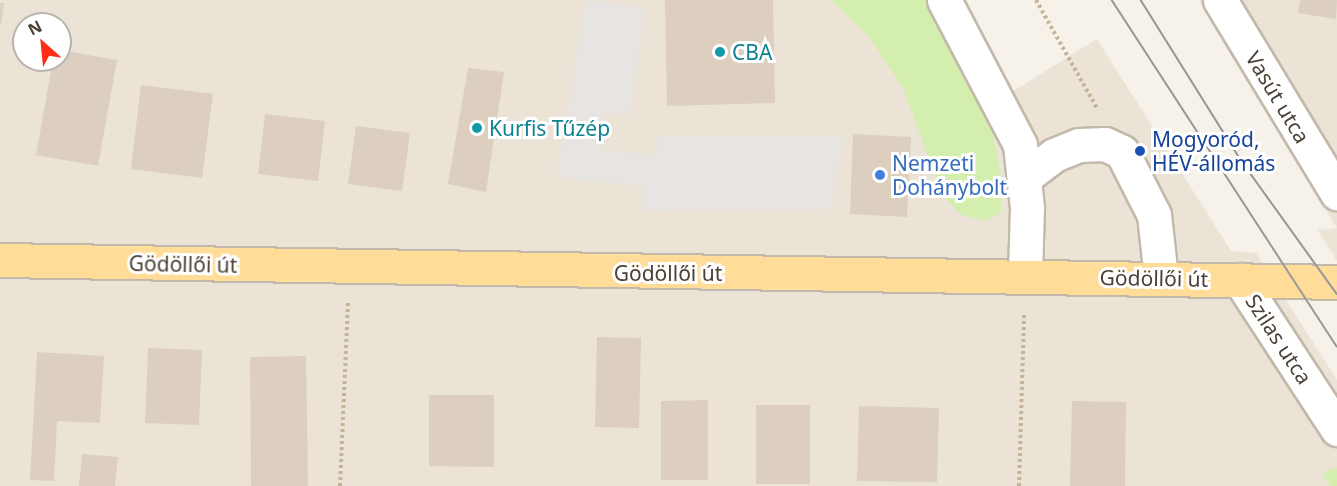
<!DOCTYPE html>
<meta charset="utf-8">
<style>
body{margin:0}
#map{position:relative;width:1337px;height:486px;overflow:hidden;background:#f6f1e9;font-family:"Noto Sans",sans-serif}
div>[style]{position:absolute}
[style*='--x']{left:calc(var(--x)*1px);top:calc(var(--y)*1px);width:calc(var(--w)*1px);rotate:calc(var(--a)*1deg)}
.residential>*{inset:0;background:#ebe3d6}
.green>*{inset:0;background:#d4eead}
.parking>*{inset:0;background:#e7e4e1}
.building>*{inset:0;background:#dccfbf}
.path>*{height:4px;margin-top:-2px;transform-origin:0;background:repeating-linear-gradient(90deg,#c6b499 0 3px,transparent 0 6px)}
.roads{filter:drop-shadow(2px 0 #c3b9aa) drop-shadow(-2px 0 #c3b9aa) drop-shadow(0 2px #c3b9aa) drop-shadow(0 -2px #c3b9aa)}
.minor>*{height:33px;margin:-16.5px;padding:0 16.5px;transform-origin:16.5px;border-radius:16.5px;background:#fff}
.major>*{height:33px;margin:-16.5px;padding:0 16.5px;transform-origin:16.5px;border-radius:16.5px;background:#ffdd98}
.tram>*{height:1.5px;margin:-0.75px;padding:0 0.75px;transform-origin:0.75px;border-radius:0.75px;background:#989898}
.dots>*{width:16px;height:16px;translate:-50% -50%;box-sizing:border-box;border:3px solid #fff;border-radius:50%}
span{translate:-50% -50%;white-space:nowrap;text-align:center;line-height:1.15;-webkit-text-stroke:6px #fff;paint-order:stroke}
.culture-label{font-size:21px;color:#0d838f}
.left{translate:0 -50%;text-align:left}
.street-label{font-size:21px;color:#4b4136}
.transit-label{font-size:21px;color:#164399}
.shop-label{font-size:21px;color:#366cbe}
.north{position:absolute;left:12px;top:12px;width:60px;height:60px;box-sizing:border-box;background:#fff;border:2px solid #b7b3af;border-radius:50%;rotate:333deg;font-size:16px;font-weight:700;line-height:24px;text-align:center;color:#4b4136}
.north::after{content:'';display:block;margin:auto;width:21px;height:27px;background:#ff2e16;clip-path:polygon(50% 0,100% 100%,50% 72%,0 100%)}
</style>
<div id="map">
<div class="residential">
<i style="clip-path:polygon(evenodd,0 0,953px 0,1013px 91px,1097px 39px,1231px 251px,1256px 253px,1337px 380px,1337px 467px,1322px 474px,1330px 486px,0 486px,0 0,24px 24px,60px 24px,60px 60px,24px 60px,24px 24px)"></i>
<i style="clip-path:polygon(1199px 0,1337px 0,1337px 261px,1318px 230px,1337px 228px)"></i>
</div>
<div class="green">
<i style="clip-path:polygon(831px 0,938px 0,993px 135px,1001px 176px,1001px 213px,984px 221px,960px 214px,942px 194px,903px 88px,869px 37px)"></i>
<i style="clip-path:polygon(1337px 467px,1337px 486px,1330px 486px,1322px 474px)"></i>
</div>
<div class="parking">
<i style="clip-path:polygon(586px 0,646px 8px,629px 116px,604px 111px,599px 150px,656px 155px,658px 136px,843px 136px,832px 209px,642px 211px,643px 185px,577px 180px,557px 174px)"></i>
</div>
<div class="building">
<i style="clip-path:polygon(665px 0,773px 0,775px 103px,667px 106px)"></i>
<i style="clip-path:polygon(1300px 0,1337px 0,1336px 19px,1298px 13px)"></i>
<i style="clip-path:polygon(0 3px,4px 3px,1px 24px,0 24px)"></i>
<i style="clip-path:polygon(60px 50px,117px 60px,98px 166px,36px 155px,53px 60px,60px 60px)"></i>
<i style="clip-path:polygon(468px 68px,504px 72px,486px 192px,448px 184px)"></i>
<i style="clip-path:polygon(141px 85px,213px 94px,202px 178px,131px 169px)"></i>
<i style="clip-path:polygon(265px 114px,325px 121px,318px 181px,258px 174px)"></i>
<i style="clip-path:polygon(356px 126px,410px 133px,402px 191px,348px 184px)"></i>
<i style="clip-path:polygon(853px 134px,911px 137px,907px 217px,850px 214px)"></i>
<i style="clip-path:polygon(597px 337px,641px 338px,639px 428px,595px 427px)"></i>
<i style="clip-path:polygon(148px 348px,202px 350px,199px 425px,145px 423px)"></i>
<i style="clip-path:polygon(37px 352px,104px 356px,100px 423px,57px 421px,54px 481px,30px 480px)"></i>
<i style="clip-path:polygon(306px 356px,308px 486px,251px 486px,250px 357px)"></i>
<i style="clip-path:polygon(429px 395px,494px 395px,494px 467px,429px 466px)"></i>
<i style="clip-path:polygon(708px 400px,708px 480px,661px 480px,661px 401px)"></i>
<i style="clip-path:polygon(1072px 401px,1126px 402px,1125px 486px,1070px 486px)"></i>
<i style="clip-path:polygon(756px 405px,810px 405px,810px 484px,756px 484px)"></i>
<i style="clip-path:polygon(859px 406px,939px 408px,937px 482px,857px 481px)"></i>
<i style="clip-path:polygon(82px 454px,118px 457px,115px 486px,79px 486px)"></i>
</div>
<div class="path">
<i style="--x:1036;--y:0;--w:126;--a:60.6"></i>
<i style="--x:340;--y:486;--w:185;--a:-87.5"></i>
<i style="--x:1019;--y:486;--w:173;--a:-88.3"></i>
</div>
<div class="roads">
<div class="minor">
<i style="--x:944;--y:0;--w:164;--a:62.3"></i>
<i style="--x:1020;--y:145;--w:62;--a:83.6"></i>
<i style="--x:1027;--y:207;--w:69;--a:91.7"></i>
<i style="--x:1220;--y:0;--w:226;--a:58.8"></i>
<i style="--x:1025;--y:177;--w:36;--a:-37"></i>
<i style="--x:1054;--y:155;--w:27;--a:-22"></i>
<i style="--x:1079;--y:145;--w:26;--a:-2"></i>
<i style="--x:1105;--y:144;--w:19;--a:25"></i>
<i style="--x:1122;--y:152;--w:71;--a:63.1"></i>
<i style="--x:1154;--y:215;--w:62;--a:83.6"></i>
<i style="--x:1240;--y:280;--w:178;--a:56.9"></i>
</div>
<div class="major">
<i style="--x:0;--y:260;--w:1337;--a:0.94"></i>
</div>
</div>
<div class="tram">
<i style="--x:1112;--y:0;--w:413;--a:57"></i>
<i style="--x:1141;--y:0;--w:192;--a:58"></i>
<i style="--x:1243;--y:163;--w:161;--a:54.3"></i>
</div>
<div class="dots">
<i style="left:720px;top:52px;background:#0f9aa8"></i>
<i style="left:477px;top:128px;background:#0f9aa8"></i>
<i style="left:1140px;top:151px;background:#1a4fb4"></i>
<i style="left:880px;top:175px;background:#3f7fe0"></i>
</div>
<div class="culture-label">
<span class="left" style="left:732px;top:52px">CBA</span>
<span class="left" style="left:489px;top:128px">Kurfis Tűzép</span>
</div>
<div class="street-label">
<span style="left:1278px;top:97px;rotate:59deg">Vasút utca</span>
<span style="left:183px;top:264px;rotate:1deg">Gödöllői út</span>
<span style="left:668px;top:273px">Gödöllői út</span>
<span style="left:1154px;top:278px;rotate:1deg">Gödöllői út</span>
<span style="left:1279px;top:339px;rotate:57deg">Szilas utca</span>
</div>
<div class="transit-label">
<span class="left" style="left:1152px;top:151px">Mogyoród,<br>HÉV-állomás</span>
</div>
<div class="shop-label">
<span class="left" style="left:892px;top:175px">Nemzeti<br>Dohánybolt</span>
</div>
<div class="north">N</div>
</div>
